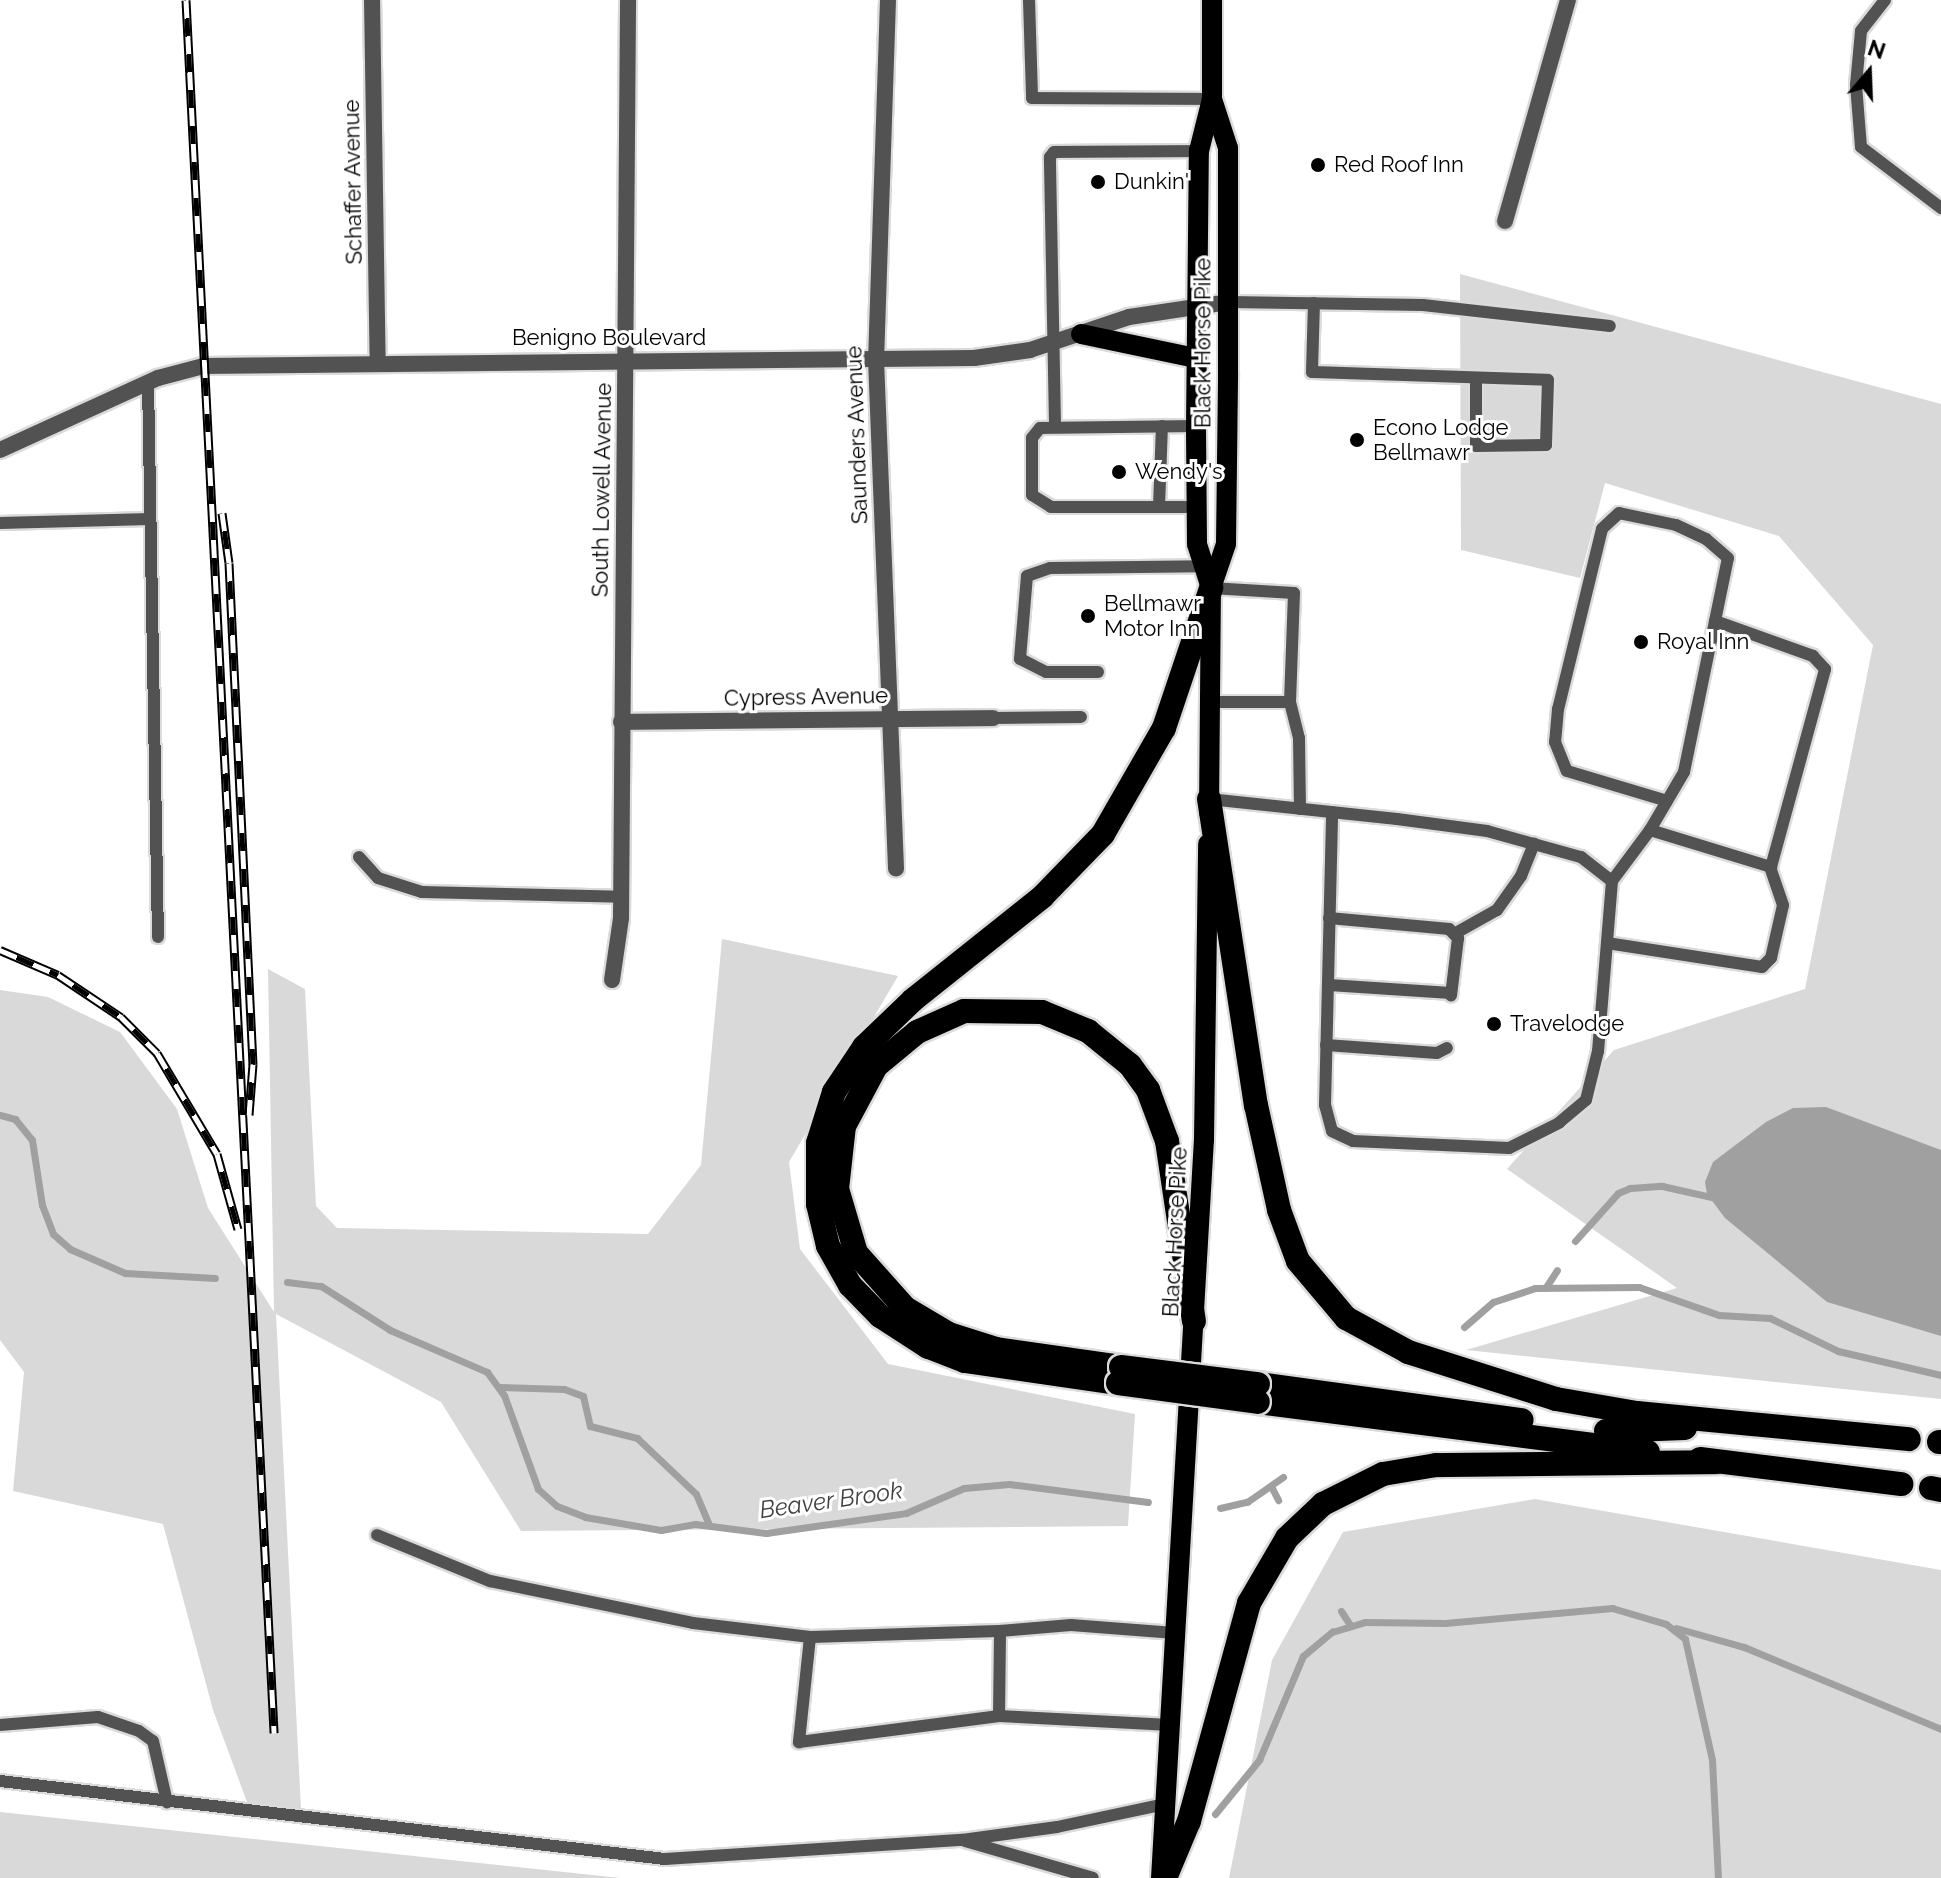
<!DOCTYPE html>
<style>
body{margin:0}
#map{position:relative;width:1941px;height:1878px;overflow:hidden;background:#fff;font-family:Raleway,sans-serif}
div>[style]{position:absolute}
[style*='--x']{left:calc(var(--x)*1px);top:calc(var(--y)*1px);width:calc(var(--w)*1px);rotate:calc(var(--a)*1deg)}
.green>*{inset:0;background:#d9d9d9}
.water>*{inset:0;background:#a0a0a0}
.stream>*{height:7px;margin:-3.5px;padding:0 3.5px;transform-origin:3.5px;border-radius:3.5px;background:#a0a0a0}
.roads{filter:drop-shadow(2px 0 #dbdbdb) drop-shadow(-2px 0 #dbdbdb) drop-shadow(0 2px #dbdbdb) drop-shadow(0 -2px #dbdbdb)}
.service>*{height:12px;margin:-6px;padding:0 6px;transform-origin:6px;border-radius:6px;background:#525252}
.minor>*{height:16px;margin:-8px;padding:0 8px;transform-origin:8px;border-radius:8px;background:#525252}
.primary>*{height:20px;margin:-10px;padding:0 10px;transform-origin:10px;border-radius:10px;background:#000}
.motorway>*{height:24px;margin:-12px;padding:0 12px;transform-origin:12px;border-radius:12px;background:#000}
.rail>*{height:9px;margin-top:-4.5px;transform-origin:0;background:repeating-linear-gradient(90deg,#fff 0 18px,#000 0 36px);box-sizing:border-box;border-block:2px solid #000}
.bridges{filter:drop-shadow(2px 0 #dbdbdb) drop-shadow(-2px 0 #dbdbdb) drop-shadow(0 2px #dbdbdb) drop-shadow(0 -2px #dbdbdb)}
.motorway-bridge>*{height:24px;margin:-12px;padding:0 12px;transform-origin:12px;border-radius:12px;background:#000}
.dots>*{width:22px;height:22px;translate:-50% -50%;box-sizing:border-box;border:4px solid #fff;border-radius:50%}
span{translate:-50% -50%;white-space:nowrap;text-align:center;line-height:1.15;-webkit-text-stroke:6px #fff;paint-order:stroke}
.poi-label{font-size:22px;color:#000}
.left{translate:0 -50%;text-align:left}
.street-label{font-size:22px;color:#000}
.water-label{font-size:24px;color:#414141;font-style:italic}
.north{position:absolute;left:1829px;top:32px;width:80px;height:80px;-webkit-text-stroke:6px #fff;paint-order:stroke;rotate:19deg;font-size:22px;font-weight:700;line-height:32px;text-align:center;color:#000}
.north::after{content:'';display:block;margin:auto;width:28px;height:36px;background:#000;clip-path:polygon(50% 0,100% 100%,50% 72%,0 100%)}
</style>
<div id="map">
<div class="green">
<i style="clip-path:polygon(1460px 274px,1941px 404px,1941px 1399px,1466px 1350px,1677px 1288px,1507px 1169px,1614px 1050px,1805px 989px,1873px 645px,1779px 536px,1605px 483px,1580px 578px,1461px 550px)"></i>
<i style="clip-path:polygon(722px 939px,898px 976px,789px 1162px,800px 1249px,888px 1364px,1135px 1414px,1128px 1526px,521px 1531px,441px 1402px,276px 1314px,301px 1809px,247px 1802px,213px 1710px,163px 1524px,13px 1491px,24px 1372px,0 1340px,0 990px,48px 997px,120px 1032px,177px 1109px,208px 1208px,274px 1312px,268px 969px,305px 989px,316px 1206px,337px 1228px,648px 1234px,701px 1165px)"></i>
<i style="clip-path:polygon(1535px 1499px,1941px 1570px,1941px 1878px,1229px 1878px,1272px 1660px,1343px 1532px)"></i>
<i style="clip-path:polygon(0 1812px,620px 1878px,0 1878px)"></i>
</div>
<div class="water">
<i style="clip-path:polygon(1826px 1107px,1941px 1150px,1941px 1336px,1827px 1302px,1725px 1218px,1707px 1194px,1705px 1182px,1713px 1162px,1766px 1122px,1793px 1108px)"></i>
</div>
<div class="stream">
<i style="--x:0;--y:1115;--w:16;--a:15"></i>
<i style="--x:15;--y:1119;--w:27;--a:51"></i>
<i style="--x:32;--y:1140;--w:66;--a:81.3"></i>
<i style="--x:42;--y:1205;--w:31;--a:69"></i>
<i style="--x:53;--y:1234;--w:23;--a:41"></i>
<i style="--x:70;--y:1249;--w:60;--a:23.6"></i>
<i style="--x:125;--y:1273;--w:90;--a:3.2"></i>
<i style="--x:1575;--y:1241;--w:64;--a:-48.1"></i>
<i style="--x:1618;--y:1193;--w:13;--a:-23"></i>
<i style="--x:1630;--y:1188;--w:32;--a:-4"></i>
<i style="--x:1662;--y:1186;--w:59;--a:12.6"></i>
<i style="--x:287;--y:1282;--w:34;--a:7"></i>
<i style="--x:321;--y:1286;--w:82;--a:32.5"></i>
<i style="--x:390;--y:1330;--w:106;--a:23.4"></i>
<i style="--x:487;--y:1372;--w:29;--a:54"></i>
<i style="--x:504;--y:1395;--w:100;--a:70.1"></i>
<i style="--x:538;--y:1489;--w:25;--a:42"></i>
<i style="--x:557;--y:1506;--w:30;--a:21"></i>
<i style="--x:585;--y:1517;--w:77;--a:9.7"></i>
<i style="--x:661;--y:1530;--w:35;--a:-10"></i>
<i style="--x:695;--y:1524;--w:72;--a:7.2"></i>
<i style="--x:766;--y:1533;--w:141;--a:-8.1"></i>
<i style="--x:906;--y:1513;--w:63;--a:-23.3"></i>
<i style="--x:964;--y:1488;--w:45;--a:-5.1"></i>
<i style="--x:1009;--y:1484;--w:140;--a:7.4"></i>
<i style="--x:1546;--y:1287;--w:20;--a:-57"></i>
<i style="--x:1464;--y:1327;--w:38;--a:-41"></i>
<i style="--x:1493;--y:1302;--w:44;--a:-18.4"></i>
<i style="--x:1535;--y:1288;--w:104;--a:-0.6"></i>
<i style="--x:1639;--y:1287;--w:85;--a:19.3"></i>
<i style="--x:1719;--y:1315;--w:51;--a:3.4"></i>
<i style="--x:1770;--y:1318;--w:76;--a:25.9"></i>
<i style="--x:1838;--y:1351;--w:106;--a:13.1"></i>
<i style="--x:499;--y:1387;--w:65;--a:1.8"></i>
<i style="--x:564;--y:1389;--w:20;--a:20"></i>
<i style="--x:583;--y:1396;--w:31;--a:77"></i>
<i style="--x:590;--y:1426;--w:49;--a:14.3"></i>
<i style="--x:637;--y:1438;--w:81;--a:43.5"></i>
<i style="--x:696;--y:1494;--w:34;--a:67"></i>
<i style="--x:1271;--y:1486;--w:16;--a:63"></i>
<i style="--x:1220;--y:1508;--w:28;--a:-13"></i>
<i style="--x:1247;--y:1502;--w:44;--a:-34.8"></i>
<i style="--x:1341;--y:1611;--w:17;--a:57"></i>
<i style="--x:1676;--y:1628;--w:71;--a:15.6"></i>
<i style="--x:1744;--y:1647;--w:213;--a:22.6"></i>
<i style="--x:1215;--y:1814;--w:70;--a:-50.8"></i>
<i style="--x:1259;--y:1760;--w:113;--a:-67.1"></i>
<i style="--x:1303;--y:1656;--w:38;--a:-40"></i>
<i style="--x:1332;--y:1632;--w:34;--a:-17"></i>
<i style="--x:1365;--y:1622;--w:80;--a:0.7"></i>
<i style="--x:1445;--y:1623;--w:168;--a:-5.1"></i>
<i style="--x:1612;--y:1608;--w:56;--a:16.5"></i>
<i style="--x:1666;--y:1624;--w:24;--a:38"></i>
<i style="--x:1685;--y:1639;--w:124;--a:77.4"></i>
<i style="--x:1712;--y:1760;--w:118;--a:87.1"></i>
</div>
<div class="roads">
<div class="service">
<i style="--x:1029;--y:0;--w:98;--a:88.2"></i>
<i style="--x:1032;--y:98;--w:180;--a:0.3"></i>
<i style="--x:1885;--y:0;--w:39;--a:128"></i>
<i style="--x:1861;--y:31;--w:54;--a:95.3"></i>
<i style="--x:1856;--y:85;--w:62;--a:85.4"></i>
<i style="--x:1861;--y:147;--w:101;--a:37.3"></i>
<i style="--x:1228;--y:302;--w:195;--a:0.9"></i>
<i style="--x:1423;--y:305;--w:188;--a:6.4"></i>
<i style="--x:1314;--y:303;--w:69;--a:91.7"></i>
<i style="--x:1312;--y:372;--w:236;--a:1.9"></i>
<i style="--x:1548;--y:380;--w:65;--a:91.8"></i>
<i style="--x:1546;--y:445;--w:70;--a:179.2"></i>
<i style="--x:1476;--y:446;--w:67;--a:-90"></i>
<i style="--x:148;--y:382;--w:555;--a:88.97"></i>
<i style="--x:1055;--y:424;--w:267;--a:-91.1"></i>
<i style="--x:1050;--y:157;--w:6;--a:-51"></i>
<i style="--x:1054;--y:152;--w:145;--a:-0.4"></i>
<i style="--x:1196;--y:426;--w:156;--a:179.3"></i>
<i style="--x:1040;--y:428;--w:13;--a:129"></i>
<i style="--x:1032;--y:438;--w:57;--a:90"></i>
<i style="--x:1032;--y:495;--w:22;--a:32"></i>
<i style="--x:1051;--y:507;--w:146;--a:0"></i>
<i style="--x:1159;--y:507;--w:81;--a:-87.9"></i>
<i style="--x:0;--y:523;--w:150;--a:-1.5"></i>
<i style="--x:1211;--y:588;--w:83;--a:3.4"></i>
<i style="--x:1294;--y:593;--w:109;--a:92.1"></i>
<i style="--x:1290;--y:702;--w:79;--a:180"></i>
<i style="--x:1098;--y:672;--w:52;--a:180"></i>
<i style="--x:1046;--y:672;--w:29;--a:-153"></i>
<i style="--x:1020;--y:659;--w:83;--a:-85.2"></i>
<i style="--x:1027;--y:576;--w:24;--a:-19"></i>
<i style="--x:1050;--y:568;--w:153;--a:-0.7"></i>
<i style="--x:1290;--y:702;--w:37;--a:76"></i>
<i style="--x:1299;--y:738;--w:71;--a:89.2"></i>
<i style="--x:993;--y:718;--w:88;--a:-0.7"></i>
<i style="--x:1209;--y:799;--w:189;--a:6.1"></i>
<i style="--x:1397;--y:819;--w:91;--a:7.6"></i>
<i style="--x:1487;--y:831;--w:98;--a:15.5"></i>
<i style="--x:1581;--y:857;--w:39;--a:38"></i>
<i style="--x:1612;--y:881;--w:171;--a:94.7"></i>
<i style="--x:1598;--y:1051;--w:50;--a:103.8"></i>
<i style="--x:1586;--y:1100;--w:35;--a:140"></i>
<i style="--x:1559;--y:1123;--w:56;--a:153.4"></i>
<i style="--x:1509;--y:1148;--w:156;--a:-177.4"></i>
<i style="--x:1353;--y:1141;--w:23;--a:-155"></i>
<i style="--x:1332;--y:1131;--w:27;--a:-105"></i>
<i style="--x:1325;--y:1105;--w:293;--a:-88.6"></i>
<i style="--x:1650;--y:830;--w:127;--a:17"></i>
<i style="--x:1771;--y:867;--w:205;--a:-74.7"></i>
<i style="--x:1825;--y:669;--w:18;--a:-133"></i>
<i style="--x:1813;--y:656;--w:104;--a:-160.3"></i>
<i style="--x:359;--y:857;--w:28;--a:48"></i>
<i style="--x:378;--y:878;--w:46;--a:17.7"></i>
<i style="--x:422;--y:892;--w:199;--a:1.4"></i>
<i style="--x:1612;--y:881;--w:64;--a:-53.3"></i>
<i style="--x:1650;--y:830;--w:67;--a:-59.6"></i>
<i style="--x:1684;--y:772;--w:218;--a:-78.4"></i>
<i style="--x:1728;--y:558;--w:29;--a:-139"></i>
<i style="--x:1706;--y:539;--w:33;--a:-155"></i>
<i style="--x:1676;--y:525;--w:58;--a:-168.1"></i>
<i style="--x:1619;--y:513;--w:23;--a:137"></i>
<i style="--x:1602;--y:529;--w:185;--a:103.7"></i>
<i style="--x:1558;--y:709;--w:33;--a:95"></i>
<i style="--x:1555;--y:742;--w:31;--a:68"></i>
<i style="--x:1567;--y:771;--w:104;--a:16.7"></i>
<i style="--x:1329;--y:918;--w:121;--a:5.2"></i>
<i style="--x:1449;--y:929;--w:13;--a:45"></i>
<i style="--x:1458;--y:938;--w:58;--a:96.9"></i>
<i style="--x:1454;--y:934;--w:49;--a:-29.2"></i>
<i style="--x:1497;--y:910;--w:42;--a:-54.8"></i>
<i style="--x:1521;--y:876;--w:35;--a:-68"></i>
<i style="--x:1607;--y:943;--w:157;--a:8.8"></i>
<i style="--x:1762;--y:967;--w:13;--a:-45"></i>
<i style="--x:1771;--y:958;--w:54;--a:-77.2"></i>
<i style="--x:1783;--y:905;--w:40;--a:-108.9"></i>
<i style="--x:1329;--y:985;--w:122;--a:3.8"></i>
<i style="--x:1326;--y:1045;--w:111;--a:4.1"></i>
<i style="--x:1437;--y:1053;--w:11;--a:-27"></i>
<i style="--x:377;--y:1535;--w:122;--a:22.2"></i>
<i style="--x:490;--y:1581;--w:207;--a:11.7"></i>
<i style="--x:693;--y:1623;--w:118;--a:6.8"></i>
<i style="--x:810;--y:1637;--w:106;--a:96"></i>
<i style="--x:799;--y:1742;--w:202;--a:-7.4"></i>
<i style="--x:810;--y:1637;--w:190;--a:-1.8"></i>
<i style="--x:0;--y:1725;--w:98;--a:-4.7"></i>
<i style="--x:98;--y:1717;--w:43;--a:18.9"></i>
<i style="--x:139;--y:1731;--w:17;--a:36"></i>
<i style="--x:153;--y:1741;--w:63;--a:77.1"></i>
<i style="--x:1170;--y:1725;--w:171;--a:-177"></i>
<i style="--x:999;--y:1716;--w:85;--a:-89.3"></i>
<i style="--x:1000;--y:1631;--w:71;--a:-4.8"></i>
<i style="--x:1071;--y:1625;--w:104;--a:4.4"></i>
<i style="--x:0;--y:1781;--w:670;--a:6.69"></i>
<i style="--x:665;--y:1859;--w:298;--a:-3.7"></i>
<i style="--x:962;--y:1840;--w:96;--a:-7.8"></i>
<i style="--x:1057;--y:1827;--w:110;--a:-12"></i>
<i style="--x:965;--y:1841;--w:133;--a:16.1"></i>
</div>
<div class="minor">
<i style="--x:372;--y:0;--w:362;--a:89.1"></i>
<i style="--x:888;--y:0;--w:359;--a:91.9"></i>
<i style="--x:876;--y:359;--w:510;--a:87.75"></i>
<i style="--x:1505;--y:221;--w:230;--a:-74.1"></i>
<i style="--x:0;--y:450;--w:174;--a:-24.5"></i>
<i style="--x:158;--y:378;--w:47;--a:-14.9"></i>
<i style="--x:203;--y:366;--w:771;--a:-0.59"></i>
<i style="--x:974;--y:358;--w:57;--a:-8.1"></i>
<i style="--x:1030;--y:350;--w:104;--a:-18.4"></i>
<i style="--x:1129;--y:317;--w:100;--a:-8.6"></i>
<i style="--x:621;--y:722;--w:372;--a:-0.6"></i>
<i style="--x:612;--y:980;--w:63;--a:-81.7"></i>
<i style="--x:621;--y:918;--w:918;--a:-89.56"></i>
</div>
<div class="primary">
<i style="--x:1081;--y:334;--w:117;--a:11.8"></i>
<i style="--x:1211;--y:588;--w:46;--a:-71.2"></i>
<i style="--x:1226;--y:544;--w:171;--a:-89.3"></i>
<i style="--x:1228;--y:373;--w:225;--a:-90"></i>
<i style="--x:1228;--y:148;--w:52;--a:-108.1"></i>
<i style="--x:1209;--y:812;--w:224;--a:-89.5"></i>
<i style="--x:1211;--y:588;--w:46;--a:-107.7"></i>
<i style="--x:1197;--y:544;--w:118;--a:-90.5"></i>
<i style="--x:1196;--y:426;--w:275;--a:-89.4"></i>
<i style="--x:1199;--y:151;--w:54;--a:-76"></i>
<i style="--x:1212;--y:99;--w:99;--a:-90"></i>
<i style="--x:1161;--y:1878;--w:739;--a:-86.67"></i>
<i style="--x:1204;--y:1140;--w:296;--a:-89.2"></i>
</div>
<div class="motorway">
<i style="--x:1209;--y:799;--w:310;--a:81.3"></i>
<i style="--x:1256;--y:1105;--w:107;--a:77.6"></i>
<i style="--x:1279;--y:1210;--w:54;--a:69.6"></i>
<i style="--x:1298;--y:1261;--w:75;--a:49.9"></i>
<i style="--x:1346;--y:1318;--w:71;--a:28.7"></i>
<i style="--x:1408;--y:1352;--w:155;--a:17.6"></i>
<i style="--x:1556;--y:1399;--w:82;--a:9.8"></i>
<i style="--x:1637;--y:1413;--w:273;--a:5.5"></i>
<i style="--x:1121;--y:1367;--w:126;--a:-171.8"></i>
<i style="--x:996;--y:1349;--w:49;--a:-162.3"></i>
<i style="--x:949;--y:1334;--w:51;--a:-149.4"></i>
<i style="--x:905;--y:1308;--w:74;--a:-131.7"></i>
<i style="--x:856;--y:1253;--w:67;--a:-106.5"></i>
<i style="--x:837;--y:1189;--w:63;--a:-83.7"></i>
<i style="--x:844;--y:1126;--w:68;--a:-61.9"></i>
<i style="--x:876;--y:1066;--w:53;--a:-39.7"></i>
<i style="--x:917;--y:1032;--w:51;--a:-24.1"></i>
<i style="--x:964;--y:1011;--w:78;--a:0.7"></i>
<i style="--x:1042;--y:1012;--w:50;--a:22.4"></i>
<i style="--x:1088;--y:1031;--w:54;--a:39"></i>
<i style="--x:1130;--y:1065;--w:31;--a:54"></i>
<i style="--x:1148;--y:1090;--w:54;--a:69.6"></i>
<i style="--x:1167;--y:1141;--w:182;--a:81.5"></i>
<i style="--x:1118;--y:1383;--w:155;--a:-171.8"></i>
<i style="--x:965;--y:1361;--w:40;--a:-159"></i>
<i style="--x:928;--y:1347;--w:57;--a:-147.1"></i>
<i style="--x:880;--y:1316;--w:43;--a:-134.1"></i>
<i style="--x:850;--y:1285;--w:45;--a:-119.4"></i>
<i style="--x:828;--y:1246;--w:43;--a:-103.4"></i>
<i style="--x:818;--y:1204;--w:61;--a:-90"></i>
<i style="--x:818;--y:1143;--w:53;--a:-72.6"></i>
<i style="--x:834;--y:1092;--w:54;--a:-56.3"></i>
<i style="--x:864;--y:1047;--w:68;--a:-43.8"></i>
<i style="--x:913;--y:1000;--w:165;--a:-38.6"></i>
<i style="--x:1042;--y:897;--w:88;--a:-45.9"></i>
<i style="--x:1103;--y:834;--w:122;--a:-60.1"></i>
<i style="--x:1164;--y:728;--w:148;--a:-71.4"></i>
<i style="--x:1258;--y:1384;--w:266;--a:7.8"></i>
<i style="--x:1258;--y:1402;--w:393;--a:7.3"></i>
<i style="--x:1606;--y:1431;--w:79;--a:-2.2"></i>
<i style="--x:1939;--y:1442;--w:2;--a:0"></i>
<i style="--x:1700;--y:1459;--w:203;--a:7.1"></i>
<i style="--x:1931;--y:1488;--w:10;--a:11"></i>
<i style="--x:1165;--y:1878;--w:62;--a:-67.2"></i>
<i style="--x:1189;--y:1821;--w:226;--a:-74.6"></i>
<i style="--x:1249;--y:1603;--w:75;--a:-59.7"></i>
<i style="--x:1287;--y:1538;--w:50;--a:-43.4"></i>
<i style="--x:1323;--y:1504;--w:67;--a:-26.6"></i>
<i style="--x:1383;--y:1474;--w:54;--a:-9.6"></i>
<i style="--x:1436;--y:1465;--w:280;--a:-0.6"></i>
</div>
</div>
<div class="rail">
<i style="--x:186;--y:0;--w:1735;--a:87.09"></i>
<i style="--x:222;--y:513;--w:50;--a:82"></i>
<i style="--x:229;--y:563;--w:502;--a:87.26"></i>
<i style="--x:253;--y:1064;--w:51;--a:94.5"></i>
<i style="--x:0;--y:950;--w:63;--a:23.3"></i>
<i style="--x:58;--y:975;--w:76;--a:33.7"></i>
<i style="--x:121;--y:1017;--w:51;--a:45"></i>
<i style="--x:157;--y:1053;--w:117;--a:59.3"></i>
<i style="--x:217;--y:1154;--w:78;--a:74.4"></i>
</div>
<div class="bridges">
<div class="motorway-bridge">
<i style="--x:1121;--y:1367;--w:138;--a:7.1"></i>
<i style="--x:1118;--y:1383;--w:141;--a:7.7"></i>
</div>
</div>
<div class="dots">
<i style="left:1318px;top:165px;background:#000"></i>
<i style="left:1098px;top:182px;background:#000"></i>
<i style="left:1357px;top:440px;background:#000"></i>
<i style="left:1119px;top:472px;background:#000"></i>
<i style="left:1088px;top:616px;background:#000"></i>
<i style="left:1641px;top:642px;background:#000"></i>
<i style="left:1494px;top:1024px;background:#000"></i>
</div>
<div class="poi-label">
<span class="left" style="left:1334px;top:165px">Red Roof Inn</span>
<span class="left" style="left:1114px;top:182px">Dunkin'</span>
<span class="left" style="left:1373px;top:440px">Econo Lodge<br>Bellmawr</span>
<span class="left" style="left:1135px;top:472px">Wendy's</span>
<span class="left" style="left:1104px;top:616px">Bellmawr<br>Motor Inn</span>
<span class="left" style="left:1657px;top:642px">Royal Inn</span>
<span class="left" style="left:1510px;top:1024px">Travelodge</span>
</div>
<div class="street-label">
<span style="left:353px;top:182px;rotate:-91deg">Schaffer Avenue</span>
<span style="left:609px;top:338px">Benigno Boulevard</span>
<span style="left:1203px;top:343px;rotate:-90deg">Black Horse Pike</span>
<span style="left:857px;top:435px;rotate:-92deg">Saunders Avenue</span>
<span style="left:602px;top:490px;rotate:-89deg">South Lowell Avenue</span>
<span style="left:806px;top:697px;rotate:-1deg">Cypress Avenue</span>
<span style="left:1175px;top:1232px;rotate:-87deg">Black Horse Pike</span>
</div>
<div class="water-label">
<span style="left:831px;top:1500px;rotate:-8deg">Beaver Brook</span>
</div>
<div class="north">N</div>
</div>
